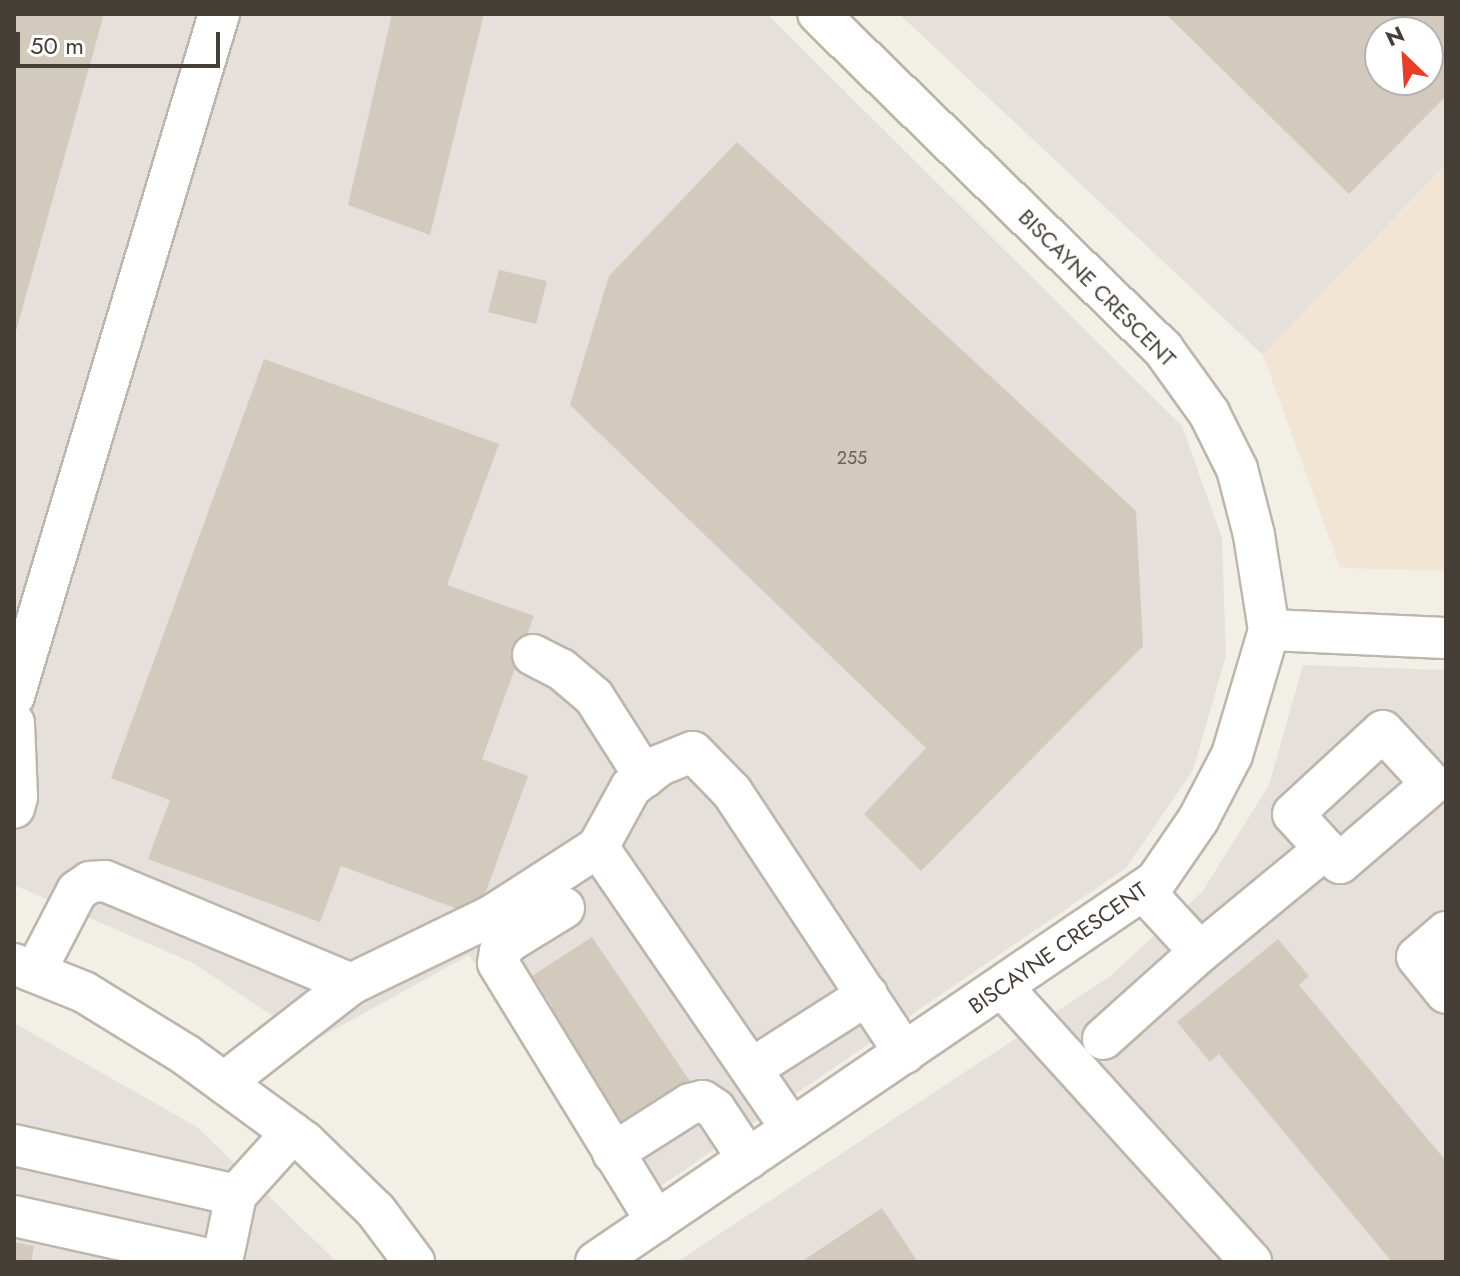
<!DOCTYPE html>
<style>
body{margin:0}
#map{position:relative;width:1460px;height:1276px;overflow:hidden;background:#f2efe7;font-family:Jost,sans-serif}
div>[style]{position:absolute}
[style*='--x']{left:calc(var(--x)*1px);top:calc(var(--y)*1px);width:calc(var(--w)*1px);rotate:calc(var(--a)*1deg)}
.commercial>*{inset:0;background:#f3e5d4}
.industrial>*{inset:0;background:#e5e0dc}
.building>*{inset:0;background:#d3cabe}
.roads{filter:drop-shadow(2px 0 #bdb6ab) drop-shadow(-2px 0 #bdb6ab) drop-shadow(0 2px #bdb6ab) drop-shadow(0 -2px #bdb6ab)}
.minor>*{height:40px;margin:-20px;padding:0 20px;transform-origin:20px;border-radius:20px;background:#fff}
span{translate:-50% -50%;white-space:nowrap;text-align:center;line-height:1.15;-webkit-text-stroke:6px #fff;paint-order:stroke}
.number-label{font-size:18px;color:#686259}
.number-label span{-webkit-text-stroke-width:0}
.street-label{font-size:22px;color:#453f37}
.frame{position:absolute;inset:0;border:16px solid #453f37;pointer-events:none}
.north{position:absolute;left:1364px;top:16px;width:80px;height:80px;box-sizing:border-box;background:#fff;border:2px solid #b5b2af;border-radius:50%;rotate:335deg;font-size:22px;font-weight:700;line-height:32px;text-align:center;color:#453f37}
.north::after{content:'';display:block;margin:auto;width:28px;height:36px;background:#ea3d27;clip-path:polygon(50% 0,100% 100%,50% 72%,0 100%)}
.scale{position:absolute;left:16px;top:32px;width:204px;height:36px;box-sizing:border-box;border:4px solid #453f37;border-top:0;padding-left:10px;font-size:24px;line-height:28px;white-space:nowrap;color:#453f37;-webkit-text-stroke:6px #fff;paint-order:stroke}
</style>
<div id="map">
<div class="commercial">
<i style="clip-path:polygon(1446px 164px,1446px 571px,1340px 568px,1263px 355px)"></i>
</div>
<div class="industrial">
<i style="clip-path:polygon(14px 14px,767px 14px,1182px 426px,1222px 538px,1226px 656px,1193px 770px,1126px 868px,636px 1203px,469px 955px,312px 1042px,193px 963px,14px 885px)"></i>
<i style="clip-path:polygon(evenodd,899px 14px,1446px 14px,1446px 164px,1263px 355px,899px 14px,1380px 32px,1428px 32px,1428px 80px,1380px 80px,1380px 32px)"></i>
<i style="clip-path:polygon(1303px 665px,1446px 670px,1446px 1262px,677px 1262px,1109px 977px,1202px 892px,1269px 785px)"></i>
<i style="clip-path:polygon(14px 1023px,197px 1127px,337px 1262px,14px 1262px)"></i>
</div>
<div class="building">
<i style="clip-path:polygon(14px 14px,104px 14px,15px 335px,14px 334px)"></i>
<i style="clip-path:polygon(392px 14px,484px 14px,430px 235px,348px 205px)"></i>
<i style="clip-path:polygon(evenodd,1166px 14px,1446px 14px,1446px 96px,1349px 194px,1166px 14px,1380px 32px,1428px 32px,1428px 80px,1380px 80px,1380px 32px)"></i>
<i style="clip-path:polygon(737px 142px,1136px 511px,1143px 646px,921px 871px,864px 814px,926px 748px,570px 405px,609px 276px)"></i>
<i style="clip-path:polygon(499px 270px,547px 281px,536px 324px,488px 312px)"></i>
<i style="clip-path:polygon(264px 359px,499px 444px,447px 585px,534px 616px,482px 759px,528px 776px,477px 916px,341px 866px,320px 922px,148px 859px,170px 800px,111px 778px)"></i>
<i style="clip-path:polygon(592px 937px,696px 1090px,621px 1141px,537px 1016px,552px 1006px,532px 976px)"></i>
<i style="clip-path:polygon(1278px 939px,1309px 976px,1299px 985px,1446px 1161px,1446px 1262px,1392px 1262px,1219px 1054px,1210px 1062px,1177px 1022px)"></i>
<i style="clip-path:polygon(882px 1208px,918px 1262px,801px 1262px)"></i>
<i style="clip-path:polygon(14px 1242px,34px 1246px,31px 1262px,14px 1262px)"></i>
</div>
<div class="roads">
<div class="minor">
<i style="--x:1269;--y:630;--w:177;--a:2.6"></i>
<i style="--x:533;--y:655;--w:31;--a:27"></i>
<i style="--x:561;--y:669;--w:43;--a:40.3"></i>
<i style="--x:594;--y:697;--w:95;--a:57.5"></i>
<i style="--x:14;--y:696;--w:712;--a:-73.27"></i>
<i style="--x:14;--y:723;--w:74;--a:87.7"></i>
<i style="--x:17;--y:797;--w:11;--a:105"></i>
<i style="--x:598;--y:847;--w:68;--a:-61.2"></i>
<i style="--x:631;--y:787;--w:36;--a:-37"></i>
<i style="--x:660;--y:765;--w:35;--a:-22"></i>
<i style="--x:693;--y:752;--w:56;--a:45.7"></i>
<i style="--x:732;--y:792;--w:313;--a:56.5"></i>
<i style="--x:1143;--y:890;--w:84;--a:47.4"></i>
<i style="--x:1200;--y:952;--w:162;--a:-39.5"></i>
<i style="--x:1325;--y:849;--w:47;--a:-132.4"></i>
<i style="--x:1293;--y:814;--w:122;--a:-42.7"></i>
<i style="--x:1383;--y:731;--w:72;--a:47.2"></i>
<i style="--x:1432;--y:784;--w:121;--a:139.3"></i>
<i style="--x:1340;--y:863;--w:21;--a:-137"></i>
<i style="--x:564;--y:908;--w:63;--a:148.6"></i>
<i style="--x:510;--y:941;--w:14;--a:135"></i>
<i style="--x:500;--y:951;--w:12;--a:99"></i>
<i style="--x:498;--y:963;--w:303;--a:58.5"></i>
<i style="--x:1446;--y:932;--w:38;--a:139"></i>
<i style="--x:1417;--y:957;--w:46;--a:51.1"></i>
<i style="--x:14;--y:964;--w:75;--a:21.8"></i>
<i style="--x:84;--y:992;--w:120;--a:31.7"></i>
<i style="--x:186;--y:1055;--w:147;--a:36.2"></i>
<i style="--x:305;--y:1142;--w:99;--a:44.2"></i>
<i style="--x:376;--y:1211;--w:64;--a:53.3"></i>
<i style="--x:35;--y:972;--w:91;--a:-62.6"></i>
<i style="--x:77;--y:891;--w:16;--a:-35"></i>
<i style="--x:90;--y:882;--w:15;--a:-4"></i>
<i style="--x:105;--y:881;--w:267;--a:22.7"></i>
<i style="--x:351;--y:984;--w:161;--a:142.1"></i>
<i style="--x:351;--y:984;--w:158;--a:-25.9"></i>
<i style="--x:493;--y:915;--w:125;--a:-32.9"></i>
<i style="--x:598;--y:847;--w:342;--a:55.5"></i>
<i style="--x:1002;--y:987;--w:371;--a:47.8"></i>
<i style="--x:1103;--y:1039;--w:130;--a:-41.9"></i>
<i style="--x:751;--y:1069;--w:138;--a:-32.5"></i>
<i style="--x:14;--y:1145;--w:228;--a:12.7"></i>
<i style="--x:613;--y:1153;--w:91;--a:-32.5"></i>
<i style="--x:690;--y:1104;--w:13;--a:-13"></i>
<i style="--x:703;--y:1101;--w:14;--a:34"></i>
<i style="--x:715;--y:1109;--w:60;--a:56.6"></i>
<i style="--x:14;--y:1216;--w:213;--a:12.5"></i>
<i style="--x:222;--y:1262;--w:68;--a:-78.2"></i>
<i style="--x:236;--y:1195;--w:84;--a:-47.9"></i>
<i style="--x:596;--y:1262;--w:677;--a:-34.23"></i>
<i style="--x:1156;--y:881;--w:74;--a:-55.5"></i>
<i style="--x:1198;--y:820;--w:73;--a:-62.4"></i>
<i style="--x:1232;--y:755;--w:130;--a:-73.5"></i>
<i style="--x:1269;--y:630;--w:96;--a:-99"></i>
<i style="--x:1254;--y:535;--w:68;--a:-104.4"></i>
<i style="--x:1237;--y:469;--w:63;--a:-116.6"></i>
<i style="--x:1209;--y:413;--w:79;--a:-125.7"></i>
<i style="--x:1163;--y:349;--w:481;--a:-135.8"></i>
</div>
</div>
<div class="number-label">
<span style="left:852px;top:458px">255</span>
</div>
<div class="street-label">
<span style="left:1097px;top:288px;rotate:45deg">BISCAYNE CRESCENT</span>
<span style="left:1058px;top:948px;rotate:-35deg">BISCAYNE CRESCENT</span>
</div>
<div class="frame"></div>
<div class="north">N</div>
<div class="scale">50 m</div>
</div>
